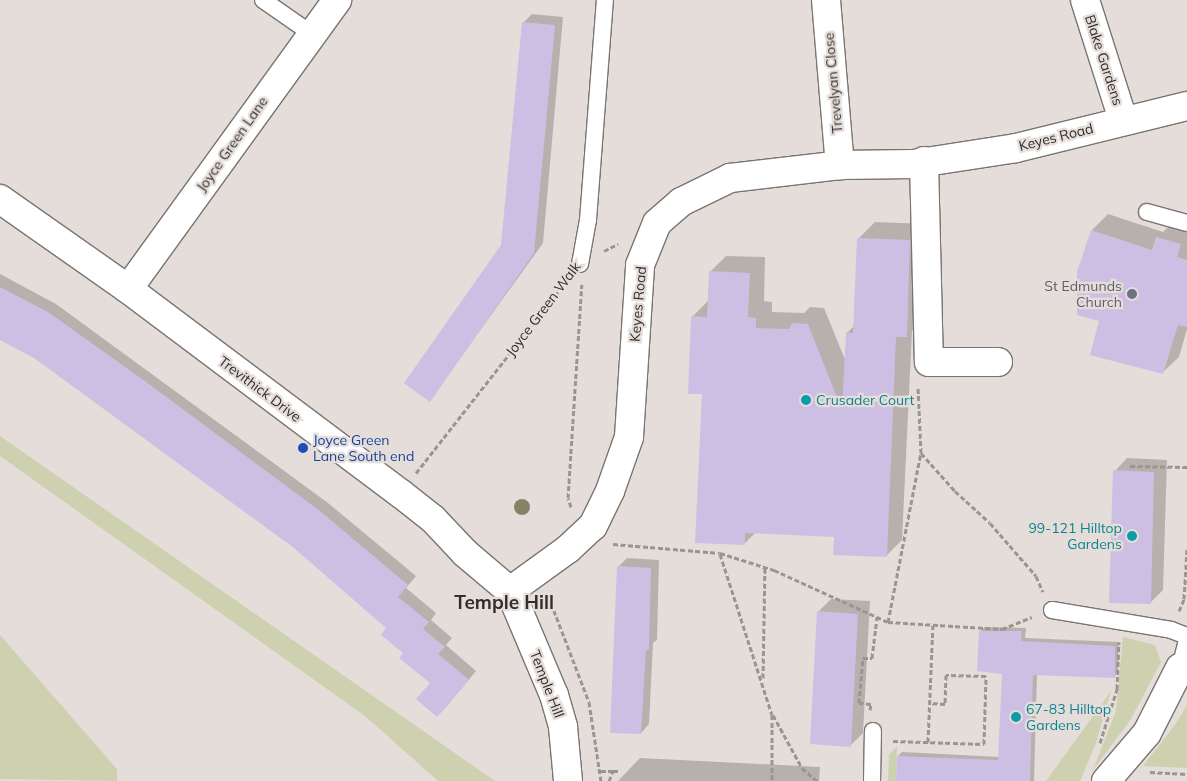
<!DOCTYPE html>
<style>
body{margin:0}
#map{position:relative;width:1187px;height:781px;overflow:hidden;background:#e5ddd9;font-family:Mulish,sans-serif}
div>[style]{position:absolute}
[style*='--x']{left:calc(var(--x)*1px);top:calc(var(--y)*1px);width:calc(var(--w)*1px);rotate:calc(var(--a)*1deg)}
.green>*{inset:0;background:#ced1af}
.shadow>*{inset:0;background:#0003}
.building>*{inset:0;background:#ccbfe3}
.path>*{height:3px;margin-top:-1.5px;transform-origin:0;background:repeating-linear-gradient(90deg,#9b9592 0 5px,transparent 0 7.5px)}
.roads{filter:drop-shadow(1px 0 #7a7470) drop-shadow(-1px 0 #7a7470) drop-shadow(0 1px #7a7470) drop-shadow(0 -1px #7a7470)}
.service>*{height:16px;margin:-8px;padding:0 8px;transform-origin:8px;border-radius:8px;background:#fff}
.minor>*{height:28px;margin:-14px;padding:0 14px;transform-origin:14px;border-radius:14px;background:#fff}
.tertiary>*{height:28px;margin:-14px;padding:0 14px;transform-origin:14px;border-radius:14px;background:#fff}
.trees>*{width:16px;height:16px;margin:-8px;border-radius:50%;background:#858367}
.dots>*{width:14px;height:14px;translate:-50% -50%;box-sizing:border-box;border:2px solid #e5ddd9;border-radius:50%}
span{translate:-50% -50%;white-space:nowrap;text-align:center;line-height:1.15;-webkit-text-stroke:4.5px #e5ddd9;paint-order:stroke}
.street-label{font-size:14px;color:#302d2b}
.worship-label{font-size:14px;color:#5b616d}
.right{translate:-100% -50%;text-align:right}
.culture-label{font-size:14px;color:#0d838f}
.left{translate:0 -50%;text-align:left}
.transit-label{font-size:14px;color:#164399}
.district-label{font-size:19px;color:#302d2b;font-weight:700}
</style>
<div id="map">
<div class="green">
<i style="clip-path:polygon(0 436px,495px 781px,438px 781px,365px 716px,0 456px)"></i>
<i style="clip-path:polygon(0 635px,117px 769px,117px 781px,0 779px)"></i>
<i style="clip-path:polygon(1123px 637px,1155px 645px,1161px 662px,1131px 719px,1093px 770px,1116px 711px)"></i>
<i style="clip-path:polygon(1111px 691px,1096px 743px,1080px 781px,1046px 781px)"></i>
<i style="clip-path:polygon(1187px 705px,1187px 768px,1143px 766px,1177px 722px)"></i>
<i style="clip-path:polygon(897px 746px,896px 781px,888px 781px,889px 755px)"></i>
</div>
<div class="shadow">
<i style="clip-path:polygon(532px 14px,563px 17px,543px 243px,430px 400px,502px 246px,523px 23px)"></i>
<i style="clip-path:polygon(1108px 214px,1163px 232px,1173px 222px,1187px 226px,1187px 329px,1179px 357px,1162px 373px,1100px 320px,1078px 272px,1092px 230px)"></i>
<i style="clip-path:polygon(875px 222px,926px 224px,923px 320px,912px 331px,902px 540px,886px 556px,835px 536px,756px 532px,744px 544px,703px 393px,692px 317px,709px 300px,710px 272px,726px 256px,765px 257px,764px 301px,772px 302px,772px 312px,804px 313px,810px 307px,824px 308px,846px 362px,847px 333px,855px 325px,859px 238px)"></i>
<i style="clip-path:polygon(0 274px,56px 304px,328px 503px,416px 576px,406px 588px,436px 613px,431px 620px,452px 638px,446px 645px,476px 671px,446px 707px,437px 716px,431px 682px,388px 628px,295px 547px,35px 357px,0 338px)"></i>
<i style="clip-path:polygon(1127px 458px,1167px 460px,1163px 590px,1150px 603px,1115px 471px)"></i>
<i style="clip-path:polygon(627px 558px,659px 560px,657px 640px,653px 643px,649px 724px,641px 733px,618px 567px)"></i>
<i style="clip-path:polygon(831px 599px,870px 601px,863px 733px,850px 746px,818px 612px)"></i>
<i style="clip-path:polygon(985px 627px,1026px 628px,1025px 638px,1119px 642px,1118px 673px,1114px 677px,1037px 674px,1034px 781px,897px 781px,898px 756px,902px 752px,1000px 757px,1003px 673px,981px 631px)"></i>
<i style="clip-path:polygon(640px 758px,820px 767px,819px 781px,618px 781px)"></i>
</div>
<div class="building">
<i style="clip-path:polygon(522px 22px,555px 25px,534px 253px,430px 402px,404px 383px,501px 245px)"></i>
<i style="clip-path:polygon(1091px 230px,1152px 250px,1156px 237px,1181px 244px,1177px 257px,1187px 260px,1187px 327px,1178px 325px,1163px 374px,1090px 355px,1099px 321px,1077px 315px,1077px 272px)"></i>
<i style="clip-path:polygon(857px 238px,910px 240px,907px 337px,896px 337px,887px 557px,833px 555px,834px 537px,745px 533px,745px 545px,695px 543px,702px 394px,688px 394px,691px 316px,707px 317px,709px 271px,750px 273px,748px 317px,756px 318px,756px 328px,789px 329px,792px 323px,808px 324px,842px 410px,846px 332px,853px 333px)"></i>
<i style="clip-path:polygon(0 287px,48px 312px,149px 384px,320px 511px,408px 585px,398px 597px,429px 622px,423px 629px,445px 647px,438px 654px,469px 680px,437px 717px,416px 699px,430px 683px,399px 658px,403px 653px,381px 635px,386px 628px,294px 548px,34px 358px,0 340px)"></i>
<i style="clip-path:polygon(1113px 470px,1154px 472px,1151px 604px,1109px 603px)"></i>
<i style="clip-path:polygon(617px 566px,651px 568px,649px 650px,646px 650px,641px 734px,610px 733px)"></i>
<i style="clip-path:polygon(817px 611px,858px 614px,851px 747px,810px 744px)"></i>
<i style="clip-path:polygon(979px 631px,1022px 631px,1021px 641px,1115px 646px,1115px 678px,1033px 675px,1030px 781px,896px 781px,897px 756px,998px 760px,1002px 674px,977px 671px)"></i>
</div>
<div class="path">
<i style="--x:604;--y:251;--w:16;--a:-27"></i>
<i style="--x:921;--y:453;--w:51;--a:48.2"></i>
<i style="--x:955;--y:491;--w:47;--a:42.4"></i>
<i style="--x:990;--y:523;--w:70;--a:49"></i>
<i style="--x:1036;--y:576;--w:17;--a:66"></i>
<i style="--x:1130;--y:466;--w:57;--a:1"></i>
<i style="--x:416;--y:473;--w:246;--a:-51.9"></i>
<i style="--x:571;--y:507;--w:9;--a:-108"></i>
<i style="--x:568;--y:498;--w:214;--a:-86.3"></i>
<i style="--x:613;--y:544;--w:107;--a:4.8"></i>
<i style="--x:720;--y:553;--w:57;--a:17.5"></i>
<i style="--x:774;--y:570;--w:125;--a:24.5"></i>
<i style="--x:888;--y:622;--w:114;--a:3.5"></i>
<i style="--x:1002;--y:629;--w:32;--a:-22"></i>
<i style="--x:720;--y:554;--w:169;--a:72.1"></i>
<i style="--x:772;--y:715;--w:66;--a:90"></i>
<i style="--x:553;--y:594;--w:9;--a:103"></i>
<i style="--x:551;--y:603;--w:106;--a:69"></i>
<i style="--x:589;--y:702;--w:80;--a:81.4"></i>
<i style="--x:1179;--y:611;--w:13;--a:-67"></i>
<i style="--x:1184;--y:599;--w:51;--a:-86.6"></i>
<i style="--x:888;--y:622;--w:172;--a:-79"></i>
<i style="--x:921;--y:453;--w:67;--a:-92.6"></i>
<i style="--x:763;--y:678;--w:111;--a:-89"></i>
<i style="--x:870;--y:710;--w:6;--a:-81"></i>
<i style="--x:871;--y:704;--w:12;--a:-175"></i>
<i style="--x:859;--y:703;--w:45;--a:-84.9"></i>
<i style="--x:863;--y:658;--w:9;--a:0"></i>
<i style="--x:872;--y:658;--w:41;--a:-83"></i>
<i style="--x:773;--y:715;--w:60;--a:61.3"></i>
<i style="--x:802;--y:768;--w:20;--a:41"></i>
<i style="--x:893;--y:741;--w:91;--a:1.9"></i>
<i style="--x:984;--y:744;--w:68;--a:-88.3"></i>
<i style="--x:986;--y:676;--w:40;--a:-178.6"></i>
<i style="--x:946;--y:675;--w:29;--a:92"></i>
<i style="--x:945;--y:704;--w:16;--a:-176"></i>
<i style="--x:928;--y:742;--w:117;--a:-87.6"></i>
<i style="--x:1100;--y:743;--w:57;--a:-72.5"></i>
<i style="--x:1117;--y:689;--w:47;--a:-87.6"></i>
<i style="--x:601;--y:771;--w:12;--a:0"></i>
<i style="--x:1150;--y:772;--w:37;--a:3"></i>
<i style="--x:609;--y:781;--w:11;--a:-68"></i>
<i style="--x:613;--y:771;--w:5;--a:0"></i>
</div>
<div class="roads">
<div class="service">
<i style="--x:263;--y:0;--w:60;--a:34.8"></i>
<i style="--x:1147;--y:212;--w:41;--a:15.4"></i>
<i style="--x:580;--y:264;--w:45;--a:-79.7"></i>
<i style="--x:588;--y:220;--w:221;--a:-85.6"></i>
<i style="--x:1052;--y:610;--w:121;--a:9.5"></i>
<i style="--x:1171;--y:630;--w:17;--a:21"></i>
<i style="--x:1180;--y:668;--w:30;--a:-76"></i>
<i style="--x:872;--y:781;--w:50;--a:-88.9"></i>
</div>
<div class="minor">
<i style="--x:826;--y:0;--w:166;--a:85.2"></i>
<i style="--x:1085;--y:0;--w:126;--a:72.4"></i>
<i style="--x:924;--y:161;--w:201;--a:88.6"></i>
<i style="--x:929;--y:362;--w:69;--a:0"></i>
<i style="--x:128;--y:289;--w:357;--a:-54.1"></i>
<i style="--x:510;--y:591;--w:72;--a:-35.9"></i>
<i style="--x:568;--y:549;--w:34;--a:-43"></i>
<i style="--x:593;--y:526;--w:39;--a:-64"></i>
<i style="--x:610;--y:491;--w:57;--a:-70.6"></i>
<i style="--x:629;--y:437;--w:172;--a:-86.3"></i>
<i style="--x:640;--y:265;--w:45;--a:-68"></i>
<i style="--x:657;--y:223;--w:32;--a:-41"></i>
<i style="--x:681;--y:202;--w:55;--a:-26.1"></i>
<i style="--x:730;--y:178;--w:111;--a:-6.7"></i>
<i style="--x:840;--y:165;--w:73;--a:-0.8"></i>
<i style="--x:913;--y:164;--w:104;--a:-8.8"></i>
<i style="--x:1016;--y:148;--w:176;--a:-13.8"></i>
<i style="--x:1106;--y:781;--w:63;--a:-49.5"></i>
<i style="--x:1147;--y:733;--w:73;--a:-63.1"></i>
</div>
<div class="tertiary">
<i style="--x:0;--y:199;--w:156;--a:35.1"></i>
<i style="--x:128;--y:289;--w:340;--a:36.9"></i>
<i style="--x:400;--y:493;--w:42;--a:38.2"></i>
<i style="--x:433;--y:519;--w:47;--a:46.7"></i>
<i style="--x:465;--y:553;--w:59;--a:40.2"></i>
<i style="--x:510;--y:591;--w:113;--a:67.1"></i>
<i style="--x:554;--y:695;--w:33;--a:74"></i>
<i style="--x:563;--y:727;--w:54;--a:84.7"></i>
</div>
</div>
<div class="trees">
<i style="left:522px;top:507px"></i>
</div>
<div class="dots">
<i style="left:1132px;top:294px;background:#6b7280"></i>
<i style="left:806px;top:400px;background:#0f9aa8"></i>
<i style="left:303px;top:448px;background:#1a4fb4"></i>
<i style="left:1132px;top:536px;background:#0f9aa8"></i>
<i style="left:1016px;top:717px;background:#0f9aa8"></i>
</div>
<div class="street-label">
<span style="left:1104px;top:60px;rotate:72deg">Blake Gardens</span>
<span style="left:833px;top:83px;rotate:-95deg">Trevelyan Close</span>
<span style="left:1056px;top:137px;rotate:-14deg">Keyes Road</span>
<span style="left:232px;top:144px;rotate:-55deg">Joyce Green Lane</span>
<span style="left:638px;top:304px;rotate:-85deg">Keyes Road</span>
<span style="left:543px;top:309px;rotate:-53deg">Joyce Green Walk</span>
<span style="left:260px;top:389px;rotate:37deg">Trevithick Drive</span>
<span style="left:547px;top:684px;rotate:69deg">Temple Hill</span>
</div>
<div class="worship-label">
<span class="right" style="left:1122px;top:294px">St Edmunds<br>Church</span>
</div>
<div class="culture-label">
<span class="left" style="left:816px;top:400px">Crusader Court</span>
<span class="right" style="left:1122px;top:536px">99-121 Hilltop<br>Gardens</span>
<span class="left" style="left:1026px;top:717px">67-83 Hilltop<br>Gardens</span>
</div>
<div class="transit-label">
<span class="left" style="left:313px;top:448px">Joyce Green<br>Lane South end</span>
</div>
<div class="district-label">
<span style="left:504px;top:603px">Temple Hill</span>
</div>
</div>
